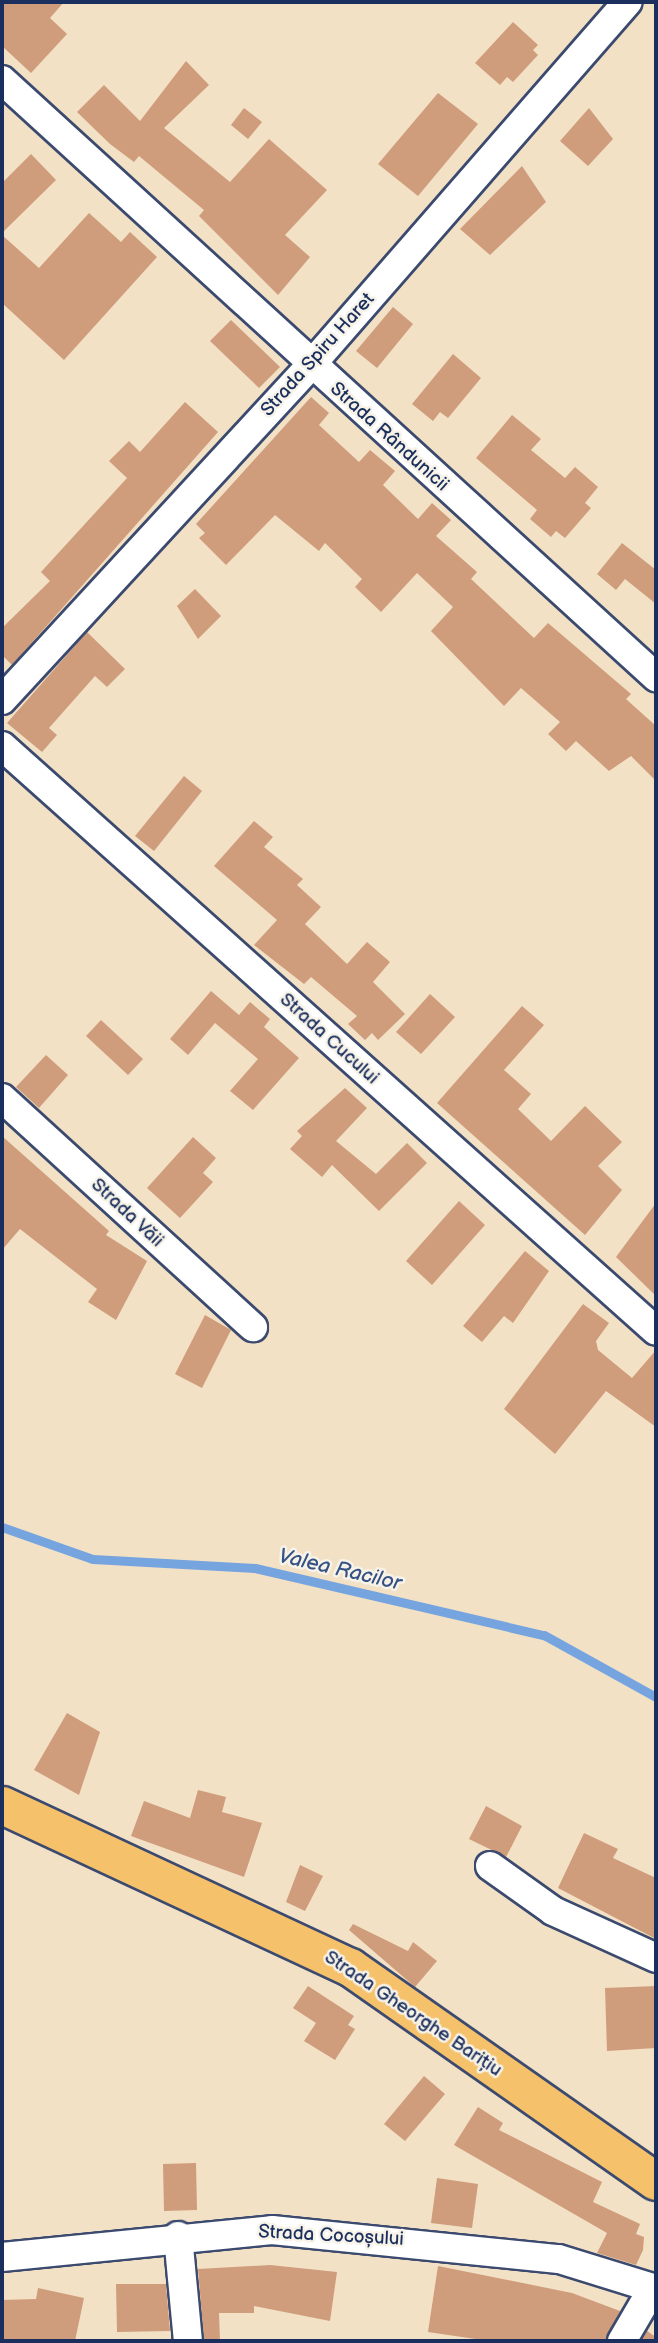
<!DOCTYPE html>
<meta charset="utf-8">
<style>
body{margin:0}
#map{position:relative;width:658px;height:2343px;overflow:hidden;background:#f3e1c6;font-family:"Balsamiq Sans",sans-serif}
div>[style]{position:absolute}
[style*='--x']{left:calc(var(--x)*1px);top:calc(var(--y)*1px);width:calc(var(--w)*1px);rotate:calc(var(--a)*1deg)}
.stream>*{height:9px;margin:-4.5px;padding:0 4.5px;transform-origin:4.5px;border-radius:4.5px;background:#76a4df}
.building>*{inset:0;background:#cf9c7c}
.roads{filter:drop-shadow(2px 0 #3b4a6e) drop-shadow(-2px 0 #3b4a6e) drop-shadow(0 2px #3b4a6e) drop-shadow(0 -2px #3b4a6e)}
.minor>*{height:28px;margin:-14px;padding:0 14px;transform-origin:14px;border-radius:14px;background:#fff}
.major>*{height:37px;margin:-18.5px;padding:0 18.5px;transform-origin:18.5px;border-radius:18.5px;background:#f5c16b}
span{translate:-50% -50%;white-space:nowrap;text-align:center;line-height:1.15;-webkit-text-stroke:5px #f7f3e8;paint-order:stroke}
.street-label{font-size:19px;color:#1b2f5e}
.water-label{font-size:21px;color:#365285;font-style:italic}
.frame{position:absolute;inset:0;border:4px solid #1b2f5e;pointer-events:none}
</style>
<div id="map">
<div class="stream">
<i style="--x:2;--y:1527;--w:96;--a:19.4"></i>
<i style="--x:93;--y:1559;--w:162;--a:3.2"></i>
<i style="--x:255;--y:1568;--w:297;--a:13.1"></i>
<i style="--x:544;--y:1635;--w:128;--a:29"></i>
</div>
<div class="building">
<i style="clip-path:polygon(2px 2px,64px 2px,50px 18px,67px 34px,31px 73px,2px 46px)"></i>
<i style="clip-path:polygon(513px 22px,538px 45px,533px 50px,538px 55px,513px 82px,507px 77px,500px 85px,475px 63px)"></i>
<i style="clip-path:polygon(186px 61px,209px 85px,164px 128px,230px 182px,269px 139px,327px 190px,285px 235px,310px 257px,278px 295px,199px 216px,204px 210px,139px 156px,134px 162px,110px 144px,77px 112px,104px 85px,140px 121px)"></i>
<i style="clip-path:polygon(438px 93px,478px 124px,418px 196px,378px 164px)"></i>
<i style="clip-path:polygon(244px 108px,262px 122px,248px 139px,231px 125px)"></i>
<i style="clip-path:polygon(589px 108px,613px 139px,588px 166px,560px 141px)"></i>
<i style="clip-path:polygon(31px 154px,56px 180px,2px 233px,2px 183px)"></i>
<i style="clip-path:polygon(522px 166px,546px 202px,490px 255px,460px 229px)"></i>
<i style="clip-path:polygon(89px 213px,121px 242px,130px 232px,157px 257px,64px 360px,2px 303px,2px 235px,39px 268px)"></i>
<i style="clip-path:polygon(393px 307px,413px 324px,377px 368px,356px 351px)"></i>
<i style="clip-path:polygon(231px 320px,280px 367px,259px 388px,210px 341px)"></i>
<i style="clip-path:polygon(453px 354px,481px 378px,448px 418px,440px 412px,433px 421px,412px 404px)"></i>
<i style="clip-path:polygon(311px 397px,329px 413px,319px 425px,359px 462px,370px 450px,395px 471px,383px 485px,418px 519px,432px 503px,451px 520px,436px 536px,477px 572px,471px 579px,534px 638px,548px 623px,631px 694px,626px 699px,656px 726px,656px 781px,631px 756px,609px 771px,576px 741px,566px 751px,548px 734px,560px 722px,521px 688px,504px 706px,431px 631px,453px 607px,417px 573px,381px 612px,355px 587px,362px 579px,325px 543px,319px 551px,275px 515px,226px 565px,199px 538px,205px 533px,196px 524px)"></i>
<i style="clip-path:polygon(185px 402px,218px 432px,12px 665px,2px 655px,2px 628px,50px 581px,41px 572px,127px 478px,109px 461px,129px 441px,140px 452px)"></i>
<i style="clip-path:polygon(512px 415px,541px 439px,531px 450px,565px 478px,575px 467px,598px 487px,585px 503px,591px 508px,565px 538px,556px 531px,551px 537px,530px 519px,537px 510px,476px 458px)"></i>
<i style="clip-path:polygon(622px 543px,656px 570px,656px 604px,625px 579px,616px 590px,597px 574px)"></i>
<i style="clip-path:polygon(195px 589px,221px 616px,198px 639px,177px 606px)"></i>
<i style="clip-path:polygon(87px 632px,125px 669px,107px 687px,95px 676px,49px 728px,57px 735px,42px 752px,7px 723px)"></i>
<i style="clip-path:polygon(184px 776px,202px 791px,154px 851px,135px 836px)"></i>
<i style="clip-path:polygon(254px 821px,273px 837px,264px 847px,303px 879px,297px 885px,321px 907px,305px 924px,347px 964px,367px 942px,390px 962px,373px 982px,405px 1014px,378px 1040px,372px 1033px,365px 1040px,348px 1024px,357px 1016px,311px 977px,304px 984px,254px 945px,277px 920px,214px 866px)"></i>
<i style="clip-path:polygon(211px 991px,239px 1015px,250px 1002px,270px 1019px,264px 1027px,299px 1058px,253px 1110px,230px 1091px,258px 1059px,215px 1023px,188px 1055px,170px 1039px)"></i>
<i style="clip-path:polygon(430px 994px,455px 1017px,421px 1054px,396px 1032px)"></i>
<i style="clip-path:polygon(522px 1006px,544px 1025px,504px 1070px,531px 1094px,518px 1109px,551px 1141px,585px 1106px,622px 1142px,598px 1166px,622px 1190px,585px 1235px,437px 1103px)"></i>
<i style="clip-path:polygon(101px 1020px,143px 1059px,128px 1075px,86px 1036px)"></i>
<i style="clip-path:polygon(46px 1055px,68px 1075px,39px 1108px,16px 1087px)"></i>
<i style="clip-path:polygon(345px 1088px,367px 1108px,336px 1141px,376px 1174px,407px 1143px,427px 1163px,379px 1211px,332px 1165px,322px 1177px,290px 1149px,302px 1136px,297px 1131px)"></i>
<i style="clip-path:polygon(2px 1136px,109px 1231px,106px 1235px,147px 1261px,116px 1320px,88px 1302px,97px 1289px,20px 1229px,2px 1250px)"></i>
<i style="clip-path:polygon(193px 1137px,216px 1158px,203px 1173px,213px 1182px,180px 1218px,147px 1188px)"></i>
<i style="clip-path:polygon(459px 1201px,485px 1225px,432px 1285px,406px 1261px)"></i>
<i style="clip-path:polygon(656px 1203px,656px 1296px,616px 1257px)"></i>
<i style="clip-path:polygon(525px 1251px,549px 1271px,513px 1323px,504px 1316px,482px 1342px,463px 1326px)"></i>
<i style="clip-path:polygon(583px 1304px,609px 1323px,596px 1341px,598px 1350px,632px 1378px,656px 1350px,656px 1427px,606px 1391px,555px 1454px,504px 1409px)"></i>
<i style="clip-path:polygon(205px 1315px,231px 1330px,202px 1388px,175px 1374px)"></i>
<i style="clip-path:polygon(67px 1713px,100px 1732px,79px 1795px,34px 1770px)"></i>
<i style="clip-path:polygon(198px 1790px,226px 1797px,222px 1812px,262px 1823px,244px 1877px,131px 1836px,144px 1801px,190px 1818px)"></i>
<i style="clip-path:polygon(486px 1806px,522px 1826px,506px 1857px,469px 1839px)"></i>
<i style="clip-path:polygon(584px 1833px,618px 1849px,613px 1858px,656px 1878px,656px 1939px,558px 1888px)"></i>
<i style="clip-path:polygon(300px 1865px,323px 1876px,305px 1911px,286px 1902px)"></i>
<i style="clip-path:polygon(353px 1924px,408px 1951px,413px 1942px,437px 1961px,415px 1987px,349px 1930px)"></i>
<i style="clip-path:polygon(308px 1986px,354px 2016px,348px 2025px,355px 2029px,335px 2060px,304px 2041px,316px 2023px,293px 2008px)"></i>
<i style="clip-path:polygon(656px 1986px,656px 2048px,607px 2051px,605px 1988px)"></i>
<i style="clip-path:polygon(424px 2076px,445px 2094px,405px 2141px,384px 2124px)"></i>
<i style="clip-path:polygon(478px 2107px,503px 2123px,499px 2130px,602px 2182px,593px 2202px,640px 2224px,636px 2234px,644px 2237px,643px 2250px,636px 2265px,597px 2253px,607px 2233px,454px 2145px)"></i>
<i style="clip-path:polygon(196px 2163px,197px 2210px,164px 2211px,163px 2164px)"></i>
<i style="clip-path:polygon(437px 2178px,478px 2184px,472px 2228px,431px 2223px)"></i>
<i style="clip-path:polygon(270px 2265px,337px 2272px,330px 2321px,254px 2306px,254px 2313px,219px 2313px,220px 2341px,204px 2341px,198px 2269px)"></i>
<i style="clip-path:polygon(438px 2266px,572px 2293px,620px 2311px,605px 2341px,489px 2341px,428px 2332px)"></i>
<i style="clip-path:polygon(116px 2284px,166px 2284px,170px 2331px,117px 2332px)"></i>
<i style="clip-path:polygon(38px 2288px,84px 2298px,75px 2341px,2px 2341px,2px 2300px,36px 2299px)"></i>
<i style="clip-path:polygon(647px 2331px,656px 2337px,656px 2341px,641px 2341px)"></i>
</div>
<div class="roads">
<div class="minor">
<i style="--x:2;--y:80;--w:886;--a:42.39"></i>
<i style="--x:2;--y:700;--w:454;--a:-47.3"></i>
<i style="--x:310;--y:366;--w:483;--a:-48.9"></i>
<i style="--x:2;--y:746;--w:877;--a:41.81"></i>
<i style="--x:2;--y:1098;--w:340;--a:42.4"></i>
<i style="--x:490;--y:1866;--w:77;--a:35.5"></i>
<i style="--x:553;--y:1911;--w:113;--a:24.5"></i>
<i style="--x:178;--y:2236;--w:105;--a:84.6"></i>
<i style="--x:2;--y:2257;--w:271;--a:-5.7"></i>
<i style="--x:272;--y:2230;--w:288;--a:5.8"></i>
<i style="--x:559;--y:2259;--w:102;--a:17.2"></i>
<i style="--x:622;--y:2341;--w:61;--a:-59.7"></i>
</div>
<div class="major">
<i style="--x:2;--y:1805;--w:384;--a:25"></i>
<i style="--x:350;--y:1967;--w:373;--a:35"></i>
</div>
</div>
<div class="street-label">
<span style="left:318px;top:355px;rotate:-48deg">Strada Spiru Haret</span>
<span style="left:389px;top:437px;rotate:42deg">Strada Rândunicii</span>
<span style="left:329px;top:1039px;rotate:42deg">Strada Cucului</span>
<span style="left:127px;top:1213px;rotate:43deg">Strada Văii</span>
<span style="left:413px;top:2014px;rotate:34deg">Strada Gheorghe Barițiu</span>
<span style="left:331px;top:2236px;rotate:3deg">Strada Cocoșului</span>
</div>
<div class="water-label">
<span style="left:340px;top:1570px;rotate:13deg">Valea Racilor</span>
</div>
<div class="frame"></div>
</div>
